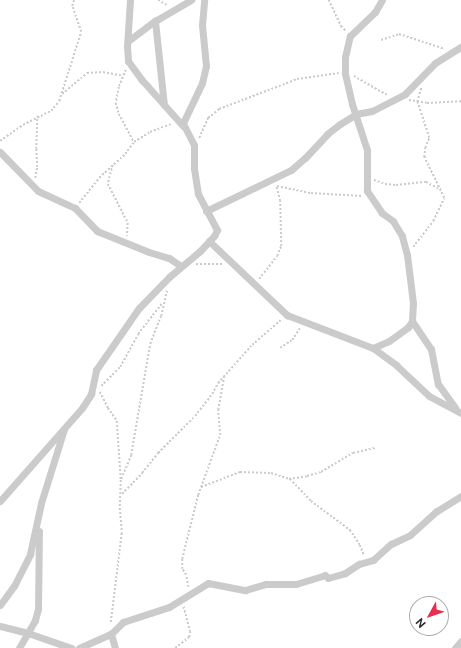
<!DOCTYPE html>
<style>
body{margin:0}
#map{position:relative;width:461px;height:648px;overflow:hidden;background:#fff;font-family:"Public Sans",sans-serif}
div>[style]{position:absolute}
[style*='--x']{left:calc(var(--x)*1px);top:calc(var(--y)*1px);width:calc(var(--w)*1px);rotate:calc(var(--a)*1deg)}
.path>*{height:1.5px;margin-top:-0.75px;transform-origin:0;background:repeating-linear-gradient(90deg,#cbcbcb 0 2px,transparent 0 4px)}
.minor>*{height:7px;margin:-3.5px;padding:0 3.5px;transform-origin:3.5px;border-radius:3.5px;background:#cbcbcb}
span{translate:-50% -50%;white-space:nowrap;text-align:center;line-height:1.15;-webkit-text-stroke:4px #fff;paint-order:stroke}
.north{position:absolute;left:409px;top:596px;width:40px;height:40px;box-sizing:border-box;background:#fff;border:1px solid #ababab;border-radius:50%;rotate:230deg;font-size:11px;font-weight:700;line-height:16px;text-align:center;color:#2e2e2e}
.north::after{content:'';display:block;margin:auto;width:14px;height:18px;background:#e72f50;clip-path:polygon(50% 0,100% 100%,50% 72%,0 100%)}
</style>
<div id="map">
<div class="path">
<i style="--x:158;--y:0;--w:10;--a:29"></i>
<i style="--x:329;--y:0;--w:29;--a:65"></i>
<i style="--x:341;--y:26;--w:7;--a:45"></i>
<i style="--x:381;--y:40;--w:19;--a:-18"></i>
<i style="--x:399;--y:34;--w:48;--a:18.1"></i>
<i style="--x:126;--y:70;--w:18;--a:112"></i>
<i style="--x:119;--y:87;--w:16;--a:101"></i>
<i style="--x:116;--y:103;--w:11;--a:75"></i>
<i style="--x:119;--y:114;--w:32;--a:62"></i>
<i style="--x:354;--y:76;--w:38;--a:30"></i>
<i style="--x:62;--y:94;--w:33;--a:-40"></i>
<i style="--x:87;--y:73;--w:16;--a:-4"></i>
<i style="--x:103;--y:72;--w:20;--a:11"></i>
<i style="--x:409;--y:100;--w:18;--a:9"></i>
<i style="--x:427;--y:103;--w:34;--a:-3"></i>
<i style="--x:199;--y:138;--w:22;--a:-66"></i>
<i style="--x:208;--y:118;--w:14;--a:-39"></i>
<i style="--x:219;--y:109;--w:84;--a:-21"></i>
<i style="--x:297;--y:79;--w:42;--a:-8.1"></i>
<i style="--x:0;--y:141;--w:28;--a:-35"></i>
<i style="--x:23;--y:125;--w:31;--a:-27"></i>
<i style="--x:51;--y:111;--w:13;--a:-51"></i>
<i style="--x:59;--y:101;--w:72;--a:-72.3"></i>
<i style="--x:81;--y:32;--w:28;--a:-109"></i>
<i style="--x:72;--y:6;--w:6;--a:-72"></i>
<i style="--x:113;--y:165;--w:20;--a:105"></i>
<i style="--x:108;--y:184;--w:44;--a:62.9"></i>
<i style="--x:128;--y:223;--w:13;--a:94"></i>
<i style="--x:35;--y:178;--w:11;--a:-80"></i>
<i style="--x:37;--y:167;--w:18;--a:-93"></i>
<i style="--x:36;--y:149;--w:33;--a:-88"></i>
<i style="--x:374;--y:180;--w:12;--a:20"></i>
<i style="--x:385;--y:184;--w:11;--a:5"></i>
<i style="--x:396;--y:185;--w:30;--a:-6"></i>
<i style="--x:426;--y:182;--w:17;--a:28"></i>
<i style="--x:277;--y:186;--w:35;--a:12"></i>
<i style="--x:311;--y:193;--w:51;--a:3.4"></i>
<i style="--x:79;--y:203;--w:36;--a:-51"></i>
<i style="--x:102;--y:175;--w:31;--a:-42"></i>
<i style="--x:125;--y:154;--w:15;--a:-53"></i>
<i style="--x:134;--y:142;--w:19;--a:-32"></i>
<i style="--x:150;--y:132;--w:22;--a:-21"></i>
<i style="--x:413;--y:247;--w:33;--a:-52"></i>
<i style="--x:433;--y:221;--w:25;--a:-64"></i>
<i style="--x:444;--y:198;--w:46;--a:-116"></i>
<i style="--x:424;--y:157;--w:9;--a:-84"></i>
<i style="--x:425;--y:148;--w:11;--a:-68"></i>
<i style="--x:429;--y:138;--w:38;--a:-108"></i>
<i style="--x:417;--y:102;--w:15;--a:-74"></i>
<i style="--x:196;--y:264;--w:26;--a:0"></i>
<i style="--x:259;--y:279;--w:29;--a:-52"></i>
<i style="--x:277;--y:256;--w:11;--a:-68"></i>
<i style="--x:281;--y:246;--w:45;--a:-91.3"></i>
<i style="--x:280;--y:201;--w:16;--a:-105"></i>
<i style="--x:280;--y:348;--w:14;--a:-34"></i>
<i style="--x:292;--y:340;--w:14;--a:-56"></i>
<i style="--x:101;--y:386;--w:27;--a:-45"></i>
<i style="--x:120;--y:367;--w:38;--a:-61"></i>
<i style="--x:138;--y:334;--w:39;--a:-52"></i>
<i style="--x:100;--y:392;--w:18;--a:63"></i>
<i style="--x:108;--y:408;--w:16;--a:55"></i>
<i style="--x:117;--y:421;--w:59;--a:86.1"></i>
<i style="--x:121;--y:480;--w:28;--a:92"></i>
<i style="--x:120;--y:508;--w:25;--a:85"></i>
<i style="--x:122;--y:533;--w:91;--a:97"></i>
<i style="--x:121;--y:479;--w:26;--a:-67"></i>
<i style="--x:131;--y:455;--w:113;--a:-80.3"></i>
<i style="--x:150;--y:344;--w:30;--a:-69"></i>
<i style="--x:161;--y:316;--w:26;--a:-77"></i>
<i style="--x:290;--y:479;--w:30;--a:46"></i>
<i style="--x:311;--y:501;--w:49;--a:36.6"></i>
<i style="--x:350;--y:530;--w:18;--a:56"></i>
<i style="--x:360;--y:545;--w:11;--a:68"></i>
<i style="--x:201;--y:487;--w:42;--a:-21"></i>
<i style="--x:240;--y:472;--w:31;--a:2"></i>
<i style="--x:271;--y:473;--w:19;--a:18"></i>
<i style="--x:289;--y:479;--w:18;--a:-9"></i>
<i style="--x:307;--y:476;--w:15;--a:-16"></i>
<i style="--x:321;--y:472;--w:37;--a:-31"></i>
<i style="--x:353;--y:453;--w:23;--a:-13"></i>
<i style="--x:122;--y:494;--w:29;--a:-46"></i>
<i style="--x:142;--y:473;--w:26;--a:-51"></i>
<i style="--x:158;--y:453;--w:52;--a:-45"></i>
<i style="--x:195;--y:416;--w:28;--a:-52"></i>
<i style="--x:212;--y:394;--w:13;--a:-61"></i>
<i style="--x:218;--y:383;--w:51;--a:-48.2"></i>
<i style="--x:252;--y:345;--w:38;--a:-41"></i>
<i style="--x:188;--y:587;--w:12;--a:-99"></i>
<i style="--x:186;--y:575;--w:7;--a:-124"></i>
<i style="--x:182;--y:569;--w:10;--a:-90"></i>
<i style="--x:182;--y:559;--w:66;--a:-76"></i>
<i style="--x:198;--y:495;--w:64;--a:-69.9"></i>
<i style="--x:220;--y:435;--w:25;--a:-95"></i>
<i style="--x:218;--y:410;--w:34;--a:-80"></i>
<i style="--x:175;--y:648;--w:18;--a:-38"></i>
<i style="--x:189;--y:637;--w:5;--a:-79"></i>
<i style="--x:190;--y:632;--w:27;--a:-105"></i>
</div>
<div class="minor">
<i style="--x:130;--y:0;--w:46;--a:93.7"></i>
<i style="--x:127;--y:46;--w:15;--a:86"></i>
<i style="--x:128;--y:61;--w:24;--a:54"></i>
<i style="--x:142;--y:80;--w:62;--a:48.3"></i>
<i style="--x:155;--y:21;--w:84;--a:83.9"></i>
<i style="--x:128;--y:41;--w:34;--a:-37"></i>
<i style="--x:155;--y:21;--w:42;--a:-30.3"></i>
<i style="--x:0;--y:152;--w:54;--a:45.7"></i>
<i style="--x:38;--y:191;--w:41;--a:24.7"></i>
<i style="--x:75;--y:208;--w:32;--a:46"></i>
<i style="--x:97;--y:231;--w:56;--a:22"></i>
<i style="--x:149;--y:252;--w:21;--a:17"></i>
<i style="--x:169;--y:258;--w:14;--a:34"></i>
<i style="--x:206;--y:211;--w:94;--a:-25.8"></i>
<i style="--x:291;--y:170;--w:18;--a:-41"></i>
<i style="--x:305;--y:158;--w:33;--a:-47"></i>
<i style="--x:327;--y:134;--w:16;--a:-38"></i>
<i style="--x:340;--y:124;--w:19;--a:-32"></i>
<i style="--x:356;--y:114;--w:16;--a:-11"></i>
<i style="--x:372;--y:111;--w:37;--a:-27"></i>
<i style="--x:405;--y:94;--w:43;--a:-45.9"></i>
<i style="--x:435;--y:63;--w:31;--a:-32"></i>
<i style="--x:209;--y:241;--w:108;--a:43.5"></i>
<i style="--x:287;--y:315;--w:92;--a:21"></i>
<i style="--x:373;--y:348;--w:29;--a:36"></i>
<i style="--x:396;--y:365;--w:45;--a:43.2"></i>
<i style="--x:429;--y:396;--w:36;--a:28"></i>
<i style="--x:412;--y:321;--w:34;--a:56"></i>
<i style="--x:431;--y:349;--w:36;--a:79"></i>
<i style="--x:438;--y:384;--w:29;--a:54"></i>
<i style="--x:373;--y:348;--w:17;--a:-24"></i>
<i style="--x:389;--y:341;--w:24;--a:-36"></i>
<i style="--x:408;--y:327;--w:7;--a:-56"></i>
<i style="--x:412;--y:321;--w:18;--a:-87"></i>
<i style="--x:413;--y:303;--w:48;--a:-97.1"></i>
<i style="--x:407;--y:255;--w:20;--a:-105"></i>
<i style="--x:402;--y:236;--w:17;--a:-121"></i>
<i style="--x:393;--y:221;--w:14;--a:-144"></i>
<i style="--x:382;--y:213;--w:27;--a:-124"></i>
<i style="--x:367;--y:191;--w:41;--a:-90"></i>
<i style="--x:367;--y:150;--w:48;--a:-108.1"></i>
<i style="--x:352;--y:104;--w:32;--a:-103"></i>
<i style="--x:345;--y:73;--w:16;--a:-90"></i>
<i style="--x:345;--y:57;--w:22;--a:-77"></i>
<i style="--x:350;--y:36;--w:35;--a:-44"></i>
<i style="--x:375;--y:12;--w:14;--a:-60"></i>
<i style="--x:0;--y:501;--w:124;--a:-48.6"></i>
<i style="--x:82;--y:408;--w:17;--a:-57"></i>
<i style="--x:91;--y:394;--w:25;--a:-78"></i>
<i style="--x:96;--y:370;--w:75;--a:-55.3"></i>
<i style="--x:139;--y:308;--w:43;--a:-45.9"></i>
<i style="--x:169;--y:277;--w:40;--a:-40"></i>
<i style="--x:200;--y:251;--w:21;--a:-47"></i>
<i style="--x:214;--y:236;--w:7;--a:-63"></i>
<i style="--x:217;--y:230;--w:41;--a:-117.8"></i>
<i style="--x:198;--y:194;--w:26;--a:-99"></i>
<i style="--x:194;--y:168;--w:23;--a:-90"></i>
<i style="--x:194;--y:145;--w:25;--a:-117"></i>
<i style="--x:183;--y:123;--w:44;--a:-64.6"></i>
<i style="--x:202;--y:83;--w:17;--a:-77"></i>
<i style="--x:206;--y:66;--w:41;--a:-95.6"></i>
<i style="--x:202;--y:25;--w:25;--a:-85"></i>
<i style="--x:0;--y:605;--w:24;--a:-54"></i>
<i style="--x:14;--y:586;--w:36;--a:-63"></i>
<i style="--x:30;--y:554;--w:52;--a:-77.8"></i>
<i style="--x:41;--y:503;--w:77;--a:-72.7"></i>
<i style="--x:0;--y:626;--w:29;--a:14"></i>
<i style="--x:28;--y:633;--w:46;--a:19.2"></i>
<i style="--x:19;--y:648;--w:32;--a:-60"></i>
<i style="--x:35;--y:620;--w:11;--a:-75"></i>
<i style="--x:38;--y:609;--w:78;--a:-89.3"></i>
<i style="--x:79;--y:648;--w:35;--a:-24"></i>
<i style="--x:115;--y:648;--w:15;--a:-106"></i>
<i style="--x:111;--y:634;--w:17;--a:-45"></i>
<i style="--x:123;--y:622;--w:48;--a:-18.1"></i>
<i style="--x:169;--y:607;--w:46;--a:-31.6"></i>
<i style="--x:208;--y:583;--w:38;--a:11"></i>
<i style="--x:245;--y:590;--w:22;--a:-16"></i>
<i style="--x:266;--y:584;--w:30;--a:0"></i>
<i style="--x:296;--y:584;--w:30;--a:-17"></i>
<i style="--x:325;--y:575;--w:4;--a:45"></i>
<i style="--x:328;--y:578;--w:18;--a:-16"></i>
<i style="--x:345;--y:573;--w:17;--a:-33"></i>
<i style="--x:359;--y:564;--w:15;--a:-16"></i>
<i style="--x:373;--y:560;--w:24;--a:-42"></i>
<i style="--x:391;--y:544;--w:21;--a:-25"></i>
<i style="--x:410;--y:535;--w:36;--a:-42"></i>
<i style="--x:437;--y:511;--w:28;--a:-32"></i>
<i style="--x:455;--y:648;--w:9;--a:-49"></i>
</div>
<div class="north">N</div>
</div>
